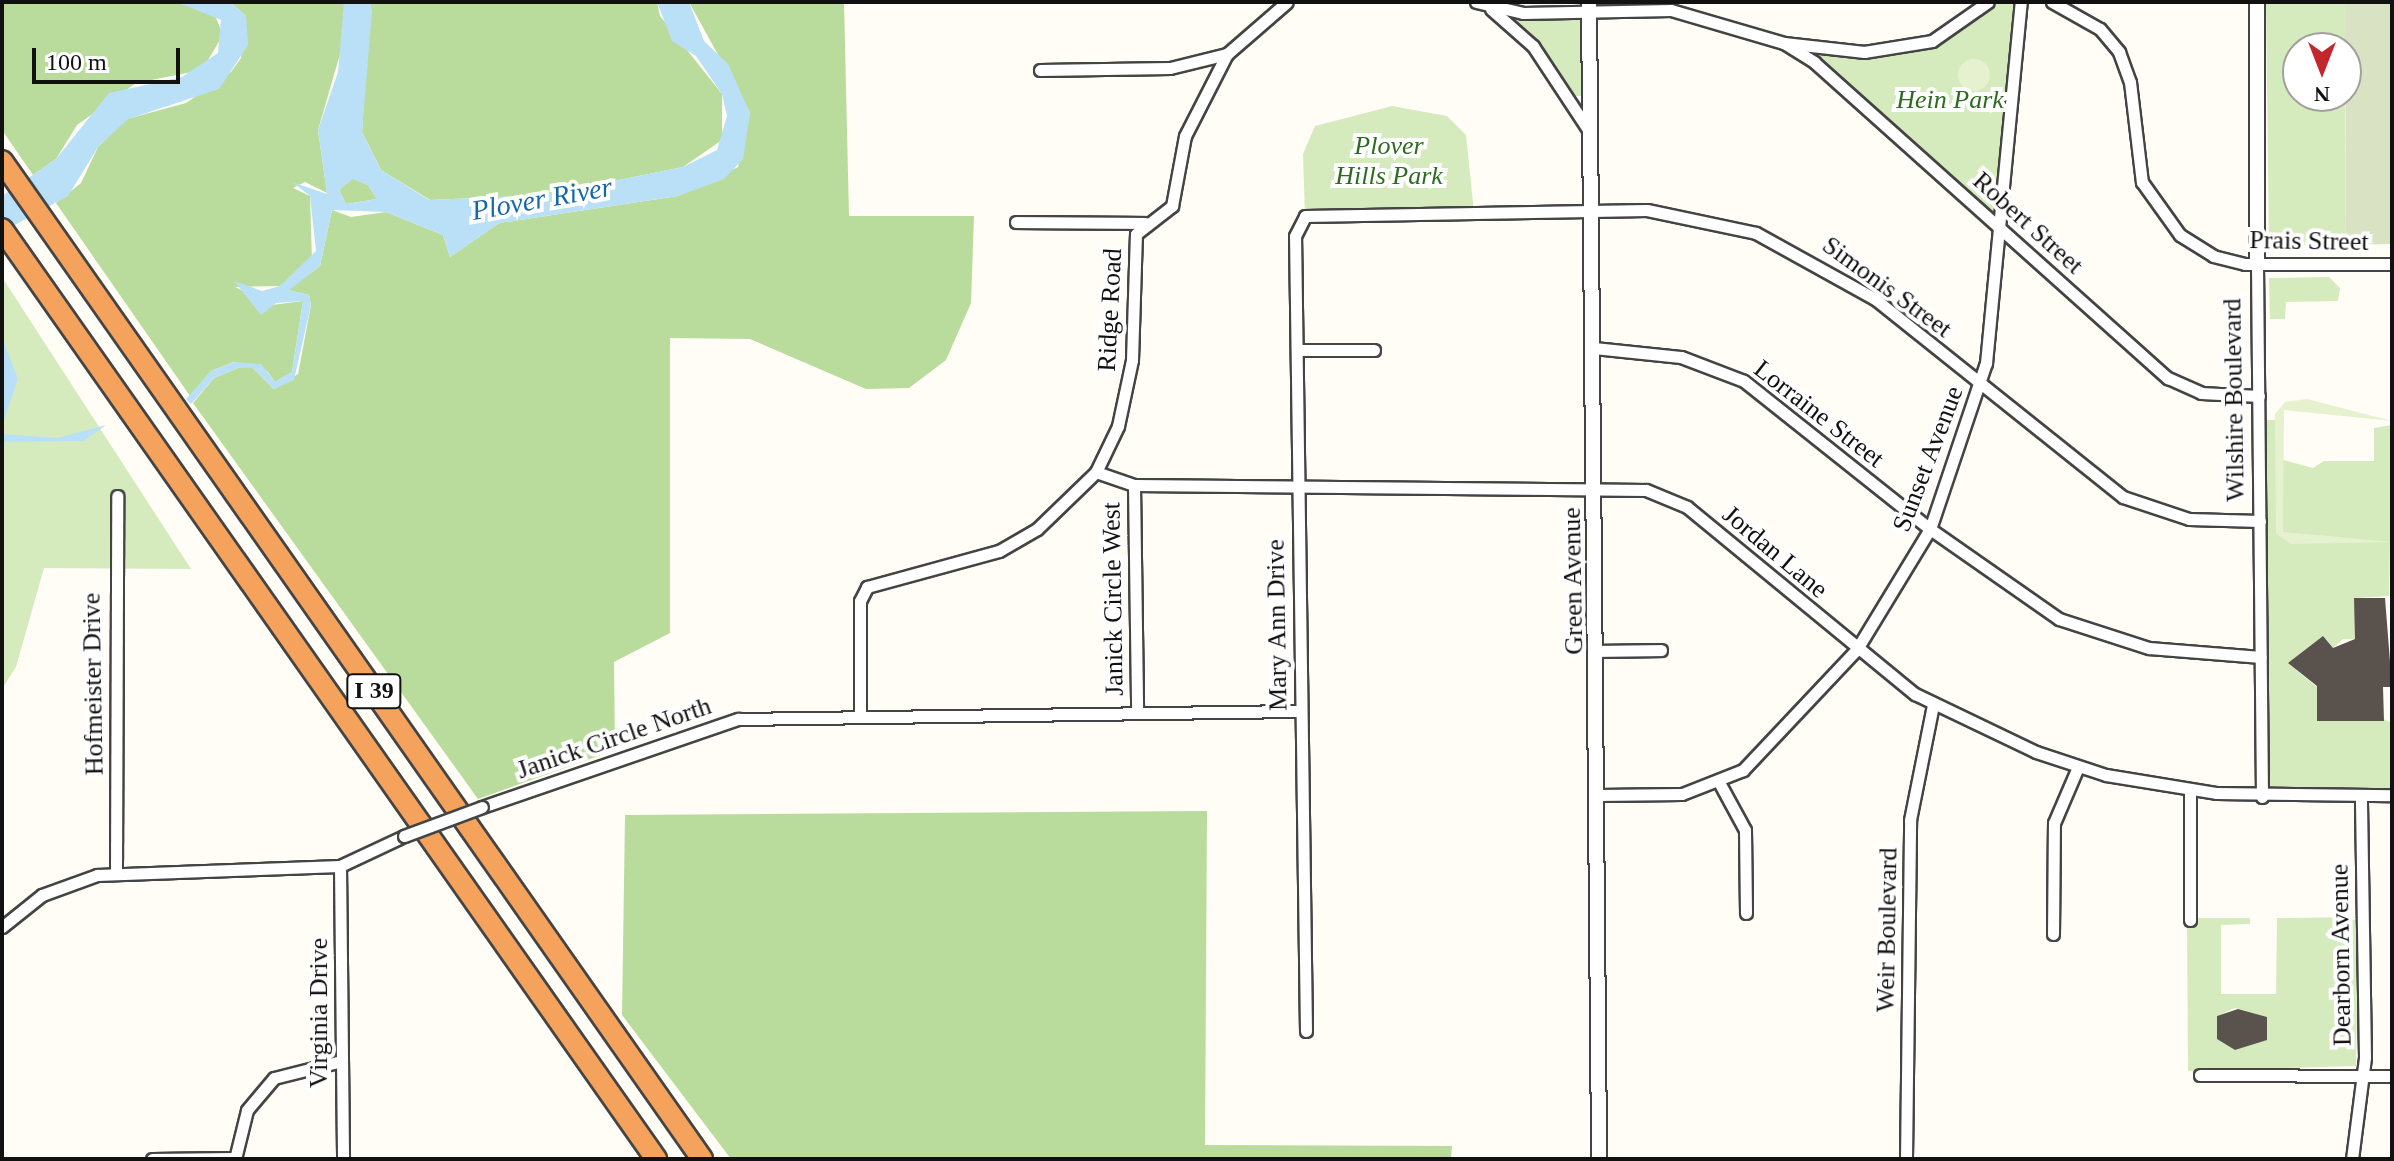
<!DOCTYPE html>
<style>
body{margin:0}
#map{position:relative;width:2394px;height:1161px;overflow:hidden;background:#fffdf5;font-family:"Times New Roman",serif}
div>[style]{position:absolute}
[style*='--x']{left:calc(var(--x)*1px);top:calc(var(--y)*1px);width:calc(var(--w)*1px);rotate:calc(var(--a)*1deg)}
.green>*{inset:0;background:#d5ebbd}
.forest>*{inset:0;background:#b9dc9c}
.cemetery>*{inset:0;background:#d9e3c4}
.pitch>*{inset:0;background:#e6f2cf}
.round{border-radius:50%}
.water>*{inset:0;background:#b9e0f7}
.building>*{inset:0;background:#5a524d}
.roads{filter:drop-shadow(2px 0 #444) drop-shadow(-2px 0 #444) drop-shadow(0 2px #444) drop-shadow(0 -2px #444)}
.minor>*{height:11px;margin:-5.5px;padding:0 5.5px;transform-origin:5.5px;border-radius:5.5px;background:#fff}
.tertiary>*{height:14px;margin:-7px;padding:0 7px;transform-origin:7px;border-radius:7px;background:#fff}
.motorway>*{height:20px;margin:-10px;padding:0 10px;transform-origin:10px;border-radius:10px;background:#f5a25d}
.bridges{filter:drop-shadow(2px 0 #444) drop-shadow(-2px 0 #444) drop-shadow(0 2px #444) drop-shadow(0 -2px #444)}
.minor-bridge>*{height:11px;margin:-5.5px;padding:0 5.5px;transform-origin:5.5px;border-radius:5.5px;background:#fff}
span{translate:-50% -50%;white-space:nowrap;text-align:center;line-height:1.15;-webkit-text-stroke:8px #fff;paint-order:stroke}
.shield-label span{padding:2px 6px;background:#fff;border:2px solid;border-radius:6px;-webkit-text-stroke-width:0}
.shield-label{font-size:24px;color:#111;font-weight:700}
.park-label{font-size:26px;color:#2f6b1f;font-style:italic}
.street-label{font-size:26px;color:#111}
.water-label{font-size:28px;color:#1768a6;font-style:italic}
.frame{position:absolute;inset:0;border:4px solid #111;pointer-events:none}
.north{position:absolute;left:2282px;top:32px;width:80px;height:80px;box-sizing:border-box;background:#fff;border:2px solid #a0a0a0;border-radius:50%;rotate:180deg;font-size:22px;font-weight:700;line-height:32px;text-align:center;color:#111}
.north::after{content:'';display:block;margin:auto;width:28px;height:36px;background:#c4262e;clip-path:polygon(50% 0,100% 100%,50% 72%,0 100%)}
.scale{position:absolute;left:32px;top:48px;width:148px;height:36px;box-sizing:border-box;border:4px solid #111;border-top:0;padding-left:10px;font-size:24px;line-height:28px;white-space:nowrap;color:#111;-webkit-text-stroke:6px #fff;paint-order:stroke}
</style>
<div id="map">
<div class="green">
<i style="clip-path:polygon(1988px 2px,2021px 2px,2003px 230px,1784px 43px,1911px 47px)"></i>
<i style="clip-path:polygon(2266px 2px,2345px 2px,2345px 48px,2298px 48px,2298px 96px,2345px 96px,2346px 245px,2269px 246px)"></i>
<i style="clip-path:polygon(1514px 17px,1582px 17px,1582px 96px,1575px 96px)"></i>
<i style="clip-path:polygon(1392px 106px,1447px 116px,1466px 135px,1474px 212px,1305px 216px,1303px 154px,1315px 126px)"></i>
<i style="clip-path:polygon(2px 277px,191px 569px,44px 568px,16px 667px,2px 689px)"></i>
<i style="clip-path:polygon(2329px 277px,2340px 288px,2338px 301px,2286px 302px,2285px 319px,2270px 319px,2269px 278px)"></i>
<i style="clip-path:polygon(2265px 420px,2283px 420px,2283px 460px,2313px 468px,2324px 461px,2374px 461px,2374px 428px,2392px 425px,2389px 596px,2354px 598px,2362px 639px,2343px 639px,2333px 648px,2323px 636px,2296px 657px,2296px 670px,2322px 691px,2392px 723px,2392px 792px,2277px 792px,2268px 785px)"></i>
<i style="clip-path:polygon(evenodd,2358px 917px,2356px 1066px,2188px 1071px,2187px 918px,2250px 918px,2250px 924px,2221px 925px,2221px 994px,2276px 994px,2277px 918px,2358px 917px,2235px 1008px,2267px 1017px,2267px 1039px,2235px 1050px,2217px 1039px,2217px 1016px,2235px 1008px)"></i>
</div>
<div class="forest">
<i style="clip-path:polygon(2px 2px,178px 3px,214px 13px,223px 35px,202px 70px,136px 83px,77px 125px,56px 159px,33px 175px,2px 130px)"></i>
<i style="clip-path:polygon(230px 2px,344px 2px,345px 37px,318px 130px,327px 193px,305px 182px,293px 188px,310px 196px,312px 260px,280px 286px,235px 287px,272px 305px,303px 301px,292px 372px,275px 382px,267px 371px,234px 362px,211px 371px,190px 396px,56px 203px,81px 183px,98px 147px,127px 119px,186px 103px,231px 72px,241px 58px,246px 16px)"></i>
<i style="clip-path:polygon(370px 2px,657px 2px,660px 16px,722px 94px,722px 140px,683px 167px,545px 195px,430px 200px,381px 170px,362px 132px)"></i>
<i style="clip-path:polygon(689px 2px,844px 2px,849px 216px,974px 216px,971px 303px,946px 360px,909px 388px,866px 389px,750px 339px,670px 338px,670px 633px,614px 662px,615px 750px,478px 799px,193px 403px,214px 378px,238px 368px,253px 368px,274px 389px,298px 374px,311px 305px,309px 295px,288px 290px,320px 266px,332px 210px,351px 217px,386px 212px,443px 235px,450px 257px,499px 223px,678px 196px,738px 167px,750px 113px)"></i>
<i style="clip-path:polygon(353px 178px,368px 185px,377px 199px,346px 204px,339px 190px)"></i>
<i style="clip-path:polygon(1207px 811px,1205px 1145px,1452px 1146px,1451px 1159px,731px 1159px,622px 1015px,625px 815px)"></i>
</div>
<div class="cemetery">
<i style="clip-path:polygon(2345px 2px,2392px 2px,2392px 244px,2346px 245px)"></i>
</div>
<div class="pitch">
<i class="round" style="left:1958px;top:59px;width:32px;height:32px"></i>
<i style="clip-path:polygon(2307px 399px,2392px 421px,2284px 410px,2283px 532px,2392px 542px,2291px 544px,2276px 534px,2275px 414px,2285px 402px)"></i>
</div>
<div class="water">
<i style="clip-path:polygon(177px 2px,230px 2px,246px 16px,248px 45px,219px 89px,128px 119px,98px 147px,68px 196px,2px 232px,2px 196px,56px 159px,109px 93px,182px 77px,218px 53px,221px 20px)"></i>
<i style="clip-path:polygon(evenodd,344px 2px,370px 2px,372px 11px,362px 132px,381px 170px,429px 200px,545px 195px,683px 167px,717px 150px,727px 116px,722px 94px,696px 56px,672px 41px,657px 2px,689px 2px,704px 41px,728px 64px,750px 113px,743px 159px,724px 179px,678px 196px,499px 223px,450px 257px,443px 235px,386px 212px,332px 210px,320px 266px,289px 290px,309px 295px,311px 305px,294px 380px,274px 389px,253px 368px,238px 368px,214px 378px,191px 404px,186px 399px,211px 371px,234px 362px,261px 364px,275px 382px,292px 372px,303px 301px,276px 303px,261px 315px,234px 281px,262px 291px,280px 286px,316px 251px,310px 196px,292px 182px,327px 194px,318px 130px,338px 72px,344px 2px,353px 179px,368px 185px,377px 199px,346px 204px,339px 190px,353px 179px)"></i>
<i style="clip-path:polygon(2px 337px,18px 379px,2px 426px)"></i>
<i style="clip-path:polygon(106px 425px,84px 441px,2px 442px,2px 434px,57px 438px)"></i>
</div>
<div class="building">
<i style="clip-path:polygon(2354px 598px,2385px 598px,2392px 687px,2383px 687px,2384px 721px,2317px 721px,2317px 686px,2288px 663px,2323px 636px,2333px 648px,2355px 639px)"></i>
<i style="clip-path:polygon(2238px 1009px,2267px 1017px,2267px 1040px,2235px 1050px,2217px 1039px,2217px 1016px)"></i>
</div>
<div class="roads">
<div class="minor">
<i style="--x:1476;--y:2;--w:48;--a:13.2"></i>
<i style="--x:1523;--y:13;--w:148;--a:-1.2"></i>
<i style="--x:1671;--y:10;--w:118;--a:16.3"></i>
<i style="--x:1784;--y:43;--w:81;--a:6.4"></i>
<i style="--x:1864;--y:52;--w:69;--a:-9.2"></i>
<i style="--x:1932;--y:41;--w:68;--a:-34.9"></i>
<i style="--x:2052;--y:2;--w:55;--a:29.4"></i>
<i style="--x:2100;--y:29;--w:30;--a:50"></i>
<i style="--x:2119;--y:52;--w:32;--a:70"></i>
<i style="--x:2130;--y:82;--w:101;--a:83.2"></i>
<i style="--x:2142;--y:182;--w:65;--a:54.4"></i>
<i style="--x:2180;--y:235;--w:39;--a:32"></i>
<i style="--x:2213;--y:256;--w:33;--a:14"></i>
<i style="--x:2245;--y:264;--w:147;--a:0"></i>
<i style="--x:1491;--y:9;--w:56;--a:41.4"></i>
<i style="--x:1533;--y:46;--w:98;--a:56.6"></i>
<i style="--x:1784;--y:43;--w:36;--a:32"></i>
<i style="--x:1814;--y:62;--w:475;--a:41.8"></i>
<i style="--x:2168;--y:378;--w:36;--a:24"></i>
<i style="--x:2201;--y:393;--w:58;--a:3"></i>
<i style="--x:1040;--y:70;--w:130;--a:-0.9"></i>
<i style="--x:1170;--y:68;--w:59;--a:-13.8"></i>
<i style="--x:1016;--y:222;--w:129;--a:0.4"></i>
<i style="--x:2257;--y:265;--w:532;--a:89.46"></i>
<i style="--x:1594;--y:348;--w:87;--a:5.9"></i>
<i style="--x:1681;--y:357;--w:67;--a:20.9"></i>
<i style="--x:1744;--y:381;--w:238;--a:38.5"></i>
<i style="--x:1930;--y:529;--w:157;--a:34.9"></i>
<i style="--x:2059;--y:619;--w:95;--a:17.9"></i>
<i style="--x:2149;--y:648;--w:112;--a:4.6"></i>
<i style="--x:1297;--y:350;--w:77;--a:0"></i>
<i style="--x:1096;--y:472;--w:40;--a:18.9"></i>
<i style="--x:1134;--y:485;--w:512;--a:0.56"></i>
<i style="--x:1646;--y:490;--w:44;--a:22.5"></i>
<i style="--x:1687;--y:507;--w:295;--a:39.4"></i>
<i style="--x:1915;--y:694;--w:134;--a:25.6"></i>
<i style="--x:2036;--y:752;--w:74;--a:18.2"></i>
<i style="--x:2106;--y:775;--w:111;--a:9.3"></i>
<i style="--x:2216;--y:793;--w:176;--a:0.7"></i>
<i style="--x:1134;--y:485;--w:228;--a:89.2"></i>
<i style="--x:1598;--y:651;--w:63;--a:-0.9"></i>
<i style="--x:860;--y:717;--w:116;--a:-90"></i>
<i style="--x:860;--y:601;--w:16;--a:-63"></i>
<i style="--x:867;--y:587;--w:137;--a:-15.3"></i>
<i style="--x:999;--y:551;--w:44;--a:-30.1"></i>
<i style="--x:1037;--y:529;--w:82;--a:-44"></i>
<i style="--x:1096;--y:472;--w:51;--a:-64.4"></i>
<i style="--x:1118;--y:426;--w:67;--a:-78"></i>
<i style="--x:1132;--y:360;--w:126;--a:-88.2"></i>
<i style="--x:1136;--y:234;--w:46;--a:-37.9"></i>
<i style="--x:1172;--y:206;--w:71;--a:-79.5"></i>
<i style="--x:1185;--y:136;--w:92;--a:-62.9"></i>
<i style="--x:1227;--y:54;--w:79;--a:-40.9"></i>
<i style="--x:1720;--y:784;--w:52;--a:61.5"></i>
<i style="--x:1745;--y:830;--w:83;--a:89.3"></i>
<i style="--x:1598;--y:795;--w:84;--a:-0.7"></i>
<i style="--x:1682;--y:794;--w:66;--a:-21.5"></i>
<i style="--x:1743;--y:770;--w:166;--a:-46.7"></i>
<i style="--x:1857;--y:649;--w:140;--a:-58.7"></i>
<i style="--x:1930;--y:529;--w:175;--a:-71.4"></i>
<i style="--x:1986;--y:363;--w:363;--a:-84.5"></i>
<i style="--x:482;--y:807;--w:271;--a:-19"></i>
<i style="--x:738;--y:719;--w:562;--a:-0.82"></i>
<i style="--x:340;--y:866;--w:293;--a:89.4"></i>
<i style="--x:116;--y:872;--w:376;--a:-89.8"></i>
<i style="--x:2190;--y:920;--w:130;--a:-90"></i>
<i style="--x:2;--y:927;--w:51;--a:-38.7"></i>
<i style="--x:42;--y:895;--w:59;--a:-20"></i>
<i style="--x:97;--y:875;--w:243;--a:-2.1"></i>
<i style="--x:340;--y:866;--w:71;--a:-25.1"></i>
<i style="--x:2053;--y:934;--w:111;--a:-89.5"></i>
<i style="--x:2054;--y:823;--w:61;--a:-66.8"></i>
<i style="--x:1306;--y:1031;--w:795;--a:-90.79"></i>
<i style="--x:1295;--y:236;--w:22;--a:-63"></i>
<i style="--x:1305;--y:216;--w:342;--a:-1"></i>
<i style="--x:1647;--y:210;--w:111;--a:11.9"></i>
<i style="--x:1756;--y:233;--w:136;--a:29"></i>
<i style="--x:1875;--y:299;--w:317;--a:38.6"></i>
<i style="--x:2123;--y:497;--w:70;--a:18.4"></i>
<i style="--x:2189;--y:519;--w:71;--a:1.6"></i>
<i style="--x:2200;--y:1075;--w:192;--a:0.3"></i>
<i style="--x:152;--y:1159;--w:83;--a:-0.7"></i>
<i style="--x:235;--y:1159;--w:50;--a:-76.2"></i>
<i style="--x:247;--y:1110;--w:42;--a:-49.8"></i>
<i style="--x:274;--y:1078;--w:69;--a:-14.2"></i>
<i style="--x:1906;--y:1159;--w:339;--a:-89.3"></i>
<i style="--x:1910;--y:820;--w:117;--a:-78.7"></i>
<i style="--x:2352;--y:1159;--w:103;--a:-82.7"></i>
<i style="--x:2365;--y:1057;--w:261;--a:-90.9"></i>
</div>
<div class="tertiary">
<i style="--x:1589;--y:2;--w:1157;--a:89.5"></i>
<i style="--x:2257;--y:2;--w:263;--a:90"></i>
</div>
<div class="motorway">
<i style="--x:2;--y:161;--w:1219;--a:54.95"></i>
<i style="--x:2;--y:229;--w:1137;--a:54.88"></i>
</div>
</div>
<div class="bridges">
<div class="minor-bridge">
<i style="--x:404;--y:836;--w:83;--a:-20.4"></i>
</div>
</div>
<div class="shield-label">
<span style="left:374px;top:691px">I 39</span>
</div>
<div class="park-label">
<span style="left:1950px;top:100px">Hein Park</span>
<span style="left:1389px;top:161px">Plover<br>Hills Park</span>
</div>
<div class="street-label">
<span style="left:2028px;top:223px;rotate:42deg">Robert Street</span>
<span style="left:2309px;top:241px;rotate:1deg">Prais Street</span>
<span style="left:1887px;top:287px;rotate:36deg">Simonis Street</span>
<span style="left:1110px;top:310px;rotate:-87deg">Ridge Road</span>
<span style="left:2234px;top:400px;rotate:-91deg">Wilshire Boulevard</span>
<span style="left:1819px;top:414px;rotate:38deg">Lorraine Street</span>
<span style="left:1928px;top:459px;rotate:-69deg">Sunset Avenue</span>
<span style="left:1775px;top:552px;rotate:40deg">Jordan Lane</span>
<span style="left:1573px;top:581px;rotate:-91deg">Green Avenue</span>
<span style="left:1113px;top:599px;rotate:-91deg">Janick Circle West</span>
<span style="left:1277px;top:625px;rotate:-91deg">Mary Ann Drive</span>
<span style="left:93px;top:684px;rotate:-91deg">Hofmeister Drive</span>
<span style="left:614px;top:738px;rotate:-19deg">Janick Circle North</span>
<span style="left:1887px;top:930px;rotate:-89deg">Weir Boulevard</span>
<span style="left:2341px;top:955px;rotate:-91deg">Dearborn Avenue</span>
<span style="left:319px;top:1013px;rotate:-90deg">Virginia Drive</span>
</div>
<div class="water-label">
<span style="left:542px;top:199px;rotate:-10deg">Plover River</span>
</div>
<div class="frame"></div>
<div class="north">N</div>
<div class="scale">100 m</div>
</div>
